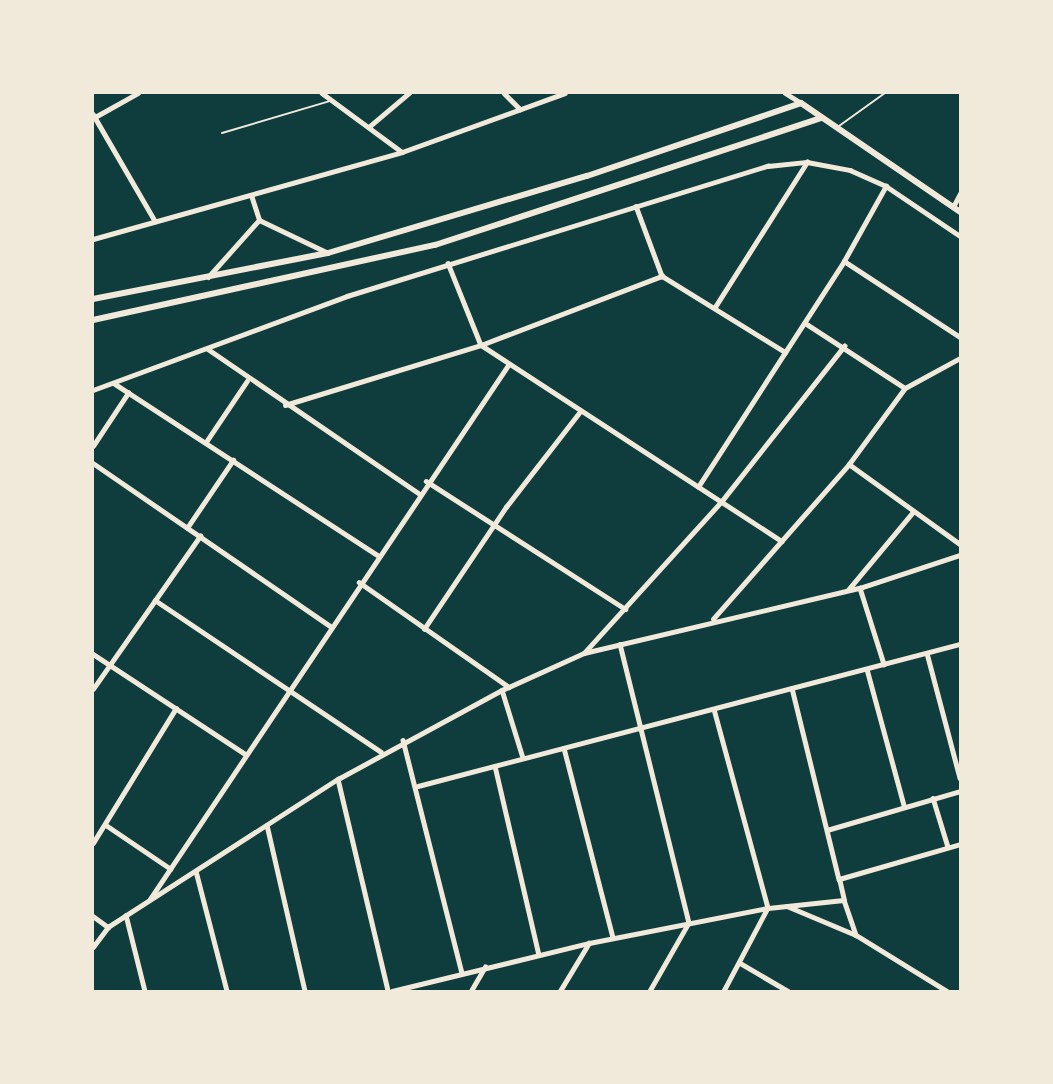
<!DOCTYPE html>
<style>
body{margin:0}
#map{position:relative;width:1053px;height:1084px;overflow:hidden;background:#0f3d3e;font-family:"IBM Plex Sans",sans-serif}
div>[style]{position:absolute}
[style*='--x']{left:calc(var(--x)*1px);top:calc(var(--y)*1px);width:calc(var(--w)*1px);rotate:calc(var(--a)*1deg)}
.service>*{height:2px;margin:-1px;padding:0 1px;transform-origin:1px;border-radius:1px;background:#f1e9da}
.minor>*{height:4.5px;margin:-2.25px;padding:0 2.25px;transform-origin:2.25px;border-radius:2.25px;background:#f1e9da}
.tertiary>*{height:5px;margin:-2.5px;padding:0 2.5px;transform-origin:2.5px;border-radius:2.5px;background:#f1e9da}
.secondary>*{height:6px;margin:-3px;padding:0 3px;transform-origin:3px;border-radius:3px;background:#f1e9da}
span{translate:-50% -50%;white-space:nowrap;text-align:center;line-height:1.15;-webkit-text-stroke:4.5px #f1e9da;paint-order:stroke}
.frame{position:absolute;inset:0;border:94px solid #f1e9da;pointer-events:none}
</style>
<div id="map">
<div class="service">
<i style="--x:839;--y:126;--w:57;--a:-35.7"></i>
<i style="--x:222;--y:133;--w:113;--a:-16.5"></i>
</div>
<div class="minor">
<i style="--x:322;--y:93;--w:99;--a:36.4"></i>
<i style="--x:504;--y:93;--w:23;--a:45"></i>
<i style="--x:93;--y:114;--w:124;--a:59.9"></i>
<i style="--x:95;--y:117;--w:49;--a:-29.2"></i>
<i style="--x:370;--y:126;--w:51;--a:-40.2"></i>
<i style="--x:636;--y:206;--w:75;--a:69.6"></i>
<i style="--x:662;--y:276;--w:145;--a:31.7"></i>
<i style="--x:953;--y:207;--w:15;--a:-62"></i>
<i style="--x:844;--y:261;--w:139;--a:33.2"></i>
<i style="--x:448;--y:263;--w:88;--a:68.1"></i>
<i style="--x:481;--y:345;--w:359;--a:33.1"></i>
<i style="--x:715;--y:307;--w:172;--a:-57.6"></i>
<i style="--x:805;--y:323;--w:119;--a:33"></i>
<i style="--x:208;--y:349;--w:255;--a:34.4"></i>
<i style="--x:115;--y:384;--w:313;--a:33.1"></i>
<i style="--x:93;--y:390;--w:271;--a:-20.3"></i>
<i style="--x:347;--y:296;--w:441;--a:-17.2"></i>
<i style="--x:768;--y:166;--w:39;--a:-6"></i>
<i style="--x:807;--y:162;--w:44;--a:10.5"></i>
<i style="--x:850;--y:170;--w:39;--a:24"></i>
<i style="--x:886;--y:186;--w:89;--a:34"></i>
<i style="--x:285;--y:405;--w:205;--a:-17"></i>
<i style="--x:481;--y:345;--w:194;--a:-20.9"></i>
<i style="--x:206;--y:442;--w:73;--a:-56.1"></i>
<i style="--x:93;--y:446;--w:64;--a:-56.6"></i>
<i style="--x:93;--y:463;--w:288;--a:34.5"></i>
<i style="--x:849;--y:464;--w:137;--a:35.8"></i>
<i style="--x:426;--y:481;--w:237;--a:32.7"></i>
<i style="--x:698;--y:487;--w:269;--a:-57.1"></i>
<i style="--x:844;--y:261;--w:86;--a:-60.8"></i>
<i style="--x:187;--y:528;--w:82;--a:-55.9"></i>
<i style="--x:359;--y:582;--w:183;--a:35"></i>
<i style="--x:860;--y:588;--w:80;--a:72.5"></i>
<i style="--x:848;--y:590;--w:102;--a:-50.2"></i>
<i style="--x:155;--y:600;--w:272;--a:33.9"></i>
<i style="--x:713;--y:619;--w:206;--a:-48.7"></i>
<i style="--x:849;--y:464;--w:94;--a:-53.6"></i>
<i style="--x:905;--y:388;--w:63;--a:-28.6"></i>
<i style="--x:424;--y:629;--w:147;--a:-56.1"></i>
<i style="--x:506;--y:507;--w:119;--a:-52.2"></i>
<i style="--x:620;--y:644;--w:287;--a:76.1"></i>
<i style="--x:689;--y:923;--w:78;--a:119.8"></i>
<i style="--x:584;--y:653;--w:204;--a:-47.8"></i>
<i style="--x:721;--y:502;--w:199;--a:-51.7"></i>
<i style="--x:927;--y:653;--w:129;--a:75.2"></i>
<i style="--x:93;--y:654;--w:182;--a:33.3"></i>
<i style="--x:867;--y:669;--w:141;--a:74.8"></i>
<i style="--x:792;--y:688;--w:197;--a:76.2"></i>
<i style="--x:93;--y:689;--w:187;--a:-55"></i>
<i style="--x:502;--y:690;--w:71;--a:72.8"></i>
<i style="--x:714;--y:709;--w:206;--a:74.8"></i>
<i style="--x:768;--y:908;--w:94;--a:117.9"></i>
<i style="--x:403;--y:740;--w:240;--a:75.8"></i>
<i style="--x:564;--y:748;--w:196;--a:75.5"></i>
<i style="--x:495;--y:766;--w:194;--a:76.9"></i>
<i style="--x:338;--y:779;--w:218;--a:76.7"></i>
<i style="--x:418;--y:786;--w:560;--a:-14.68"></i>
<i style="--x:933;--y:798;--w:51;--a:73"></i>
<i style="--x:106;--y:825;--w:78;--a:34.1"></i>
<i style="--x:267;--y:825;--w:170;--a:77.1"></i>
<i style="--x:827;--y:830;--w:139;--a:-16.3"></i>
<i style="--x:93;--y:843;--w:158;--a:-58.4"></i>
<i style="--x:196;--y:871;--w:124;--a:75.5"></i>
<i style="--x:150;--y:899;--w:644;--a:-56.14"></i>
<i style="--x:844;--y:900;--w:37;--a:71"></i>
<i style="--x:787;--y:906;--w:75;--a:22.8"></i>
<i style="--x:856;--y:935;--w:107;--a:31.6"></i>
<i style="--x:126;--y:915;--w:78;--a:76"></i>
<i style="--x:93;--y:916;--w:19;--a:36"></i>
<i style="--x:93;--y:947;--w:25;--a:-53"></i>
<i style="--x:108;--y:927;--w:274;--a:-32.8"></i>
<i style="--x:338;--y:779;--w:187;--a:-28.5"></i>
<i style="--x:502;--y:690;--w:90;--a:-24.3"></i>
<i style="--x:584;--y:653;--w:284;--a:-13.3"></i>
<i style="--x:860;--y:588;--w:105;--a:-18.3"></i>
<i style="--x:740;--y:963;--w:56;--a:30.3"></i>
<i style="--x:471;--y:991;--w:28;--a:-60"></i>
<i style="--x:560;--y:991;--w:56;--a:-58.9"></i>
</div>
<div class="tertiary">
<i style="--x:785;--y:93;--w:19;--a:32"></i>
<i style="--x:251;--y:195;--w:26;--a:72"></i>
<i style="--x:259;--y:220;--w:76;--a:25.6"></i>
<i style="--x:93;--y:239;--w:321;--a:-15.7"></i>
<i style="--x:402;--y:152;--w:173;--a:-19.9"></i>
<i style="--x:208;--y:277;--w:76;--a:-48.2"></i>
<i style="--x:392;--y:991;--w:203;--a:-13.7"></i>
<i style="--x:589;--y:943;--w:182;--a:-11.1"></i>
<i style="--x:768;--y:908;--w:76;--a:-6"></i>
<i style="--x:844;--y:900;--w:22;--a:-103"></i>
<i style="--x:839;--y:879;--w:126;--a:-16.1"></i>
</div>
<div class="secondary">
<i style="--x:93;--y:299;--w:239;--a:-11.1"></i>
<i style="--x:328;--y:253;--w:270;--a:-16.6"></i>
<i style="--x:587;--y:176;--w:226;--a:-18.8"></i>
<i style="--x:801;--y:103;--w:193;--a:34.4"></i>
<i style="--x:93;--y:320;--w:350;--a:-12.4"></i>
<i style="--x:435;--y:245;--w:406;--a:-18.2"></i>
</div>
<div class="frame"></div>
</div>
